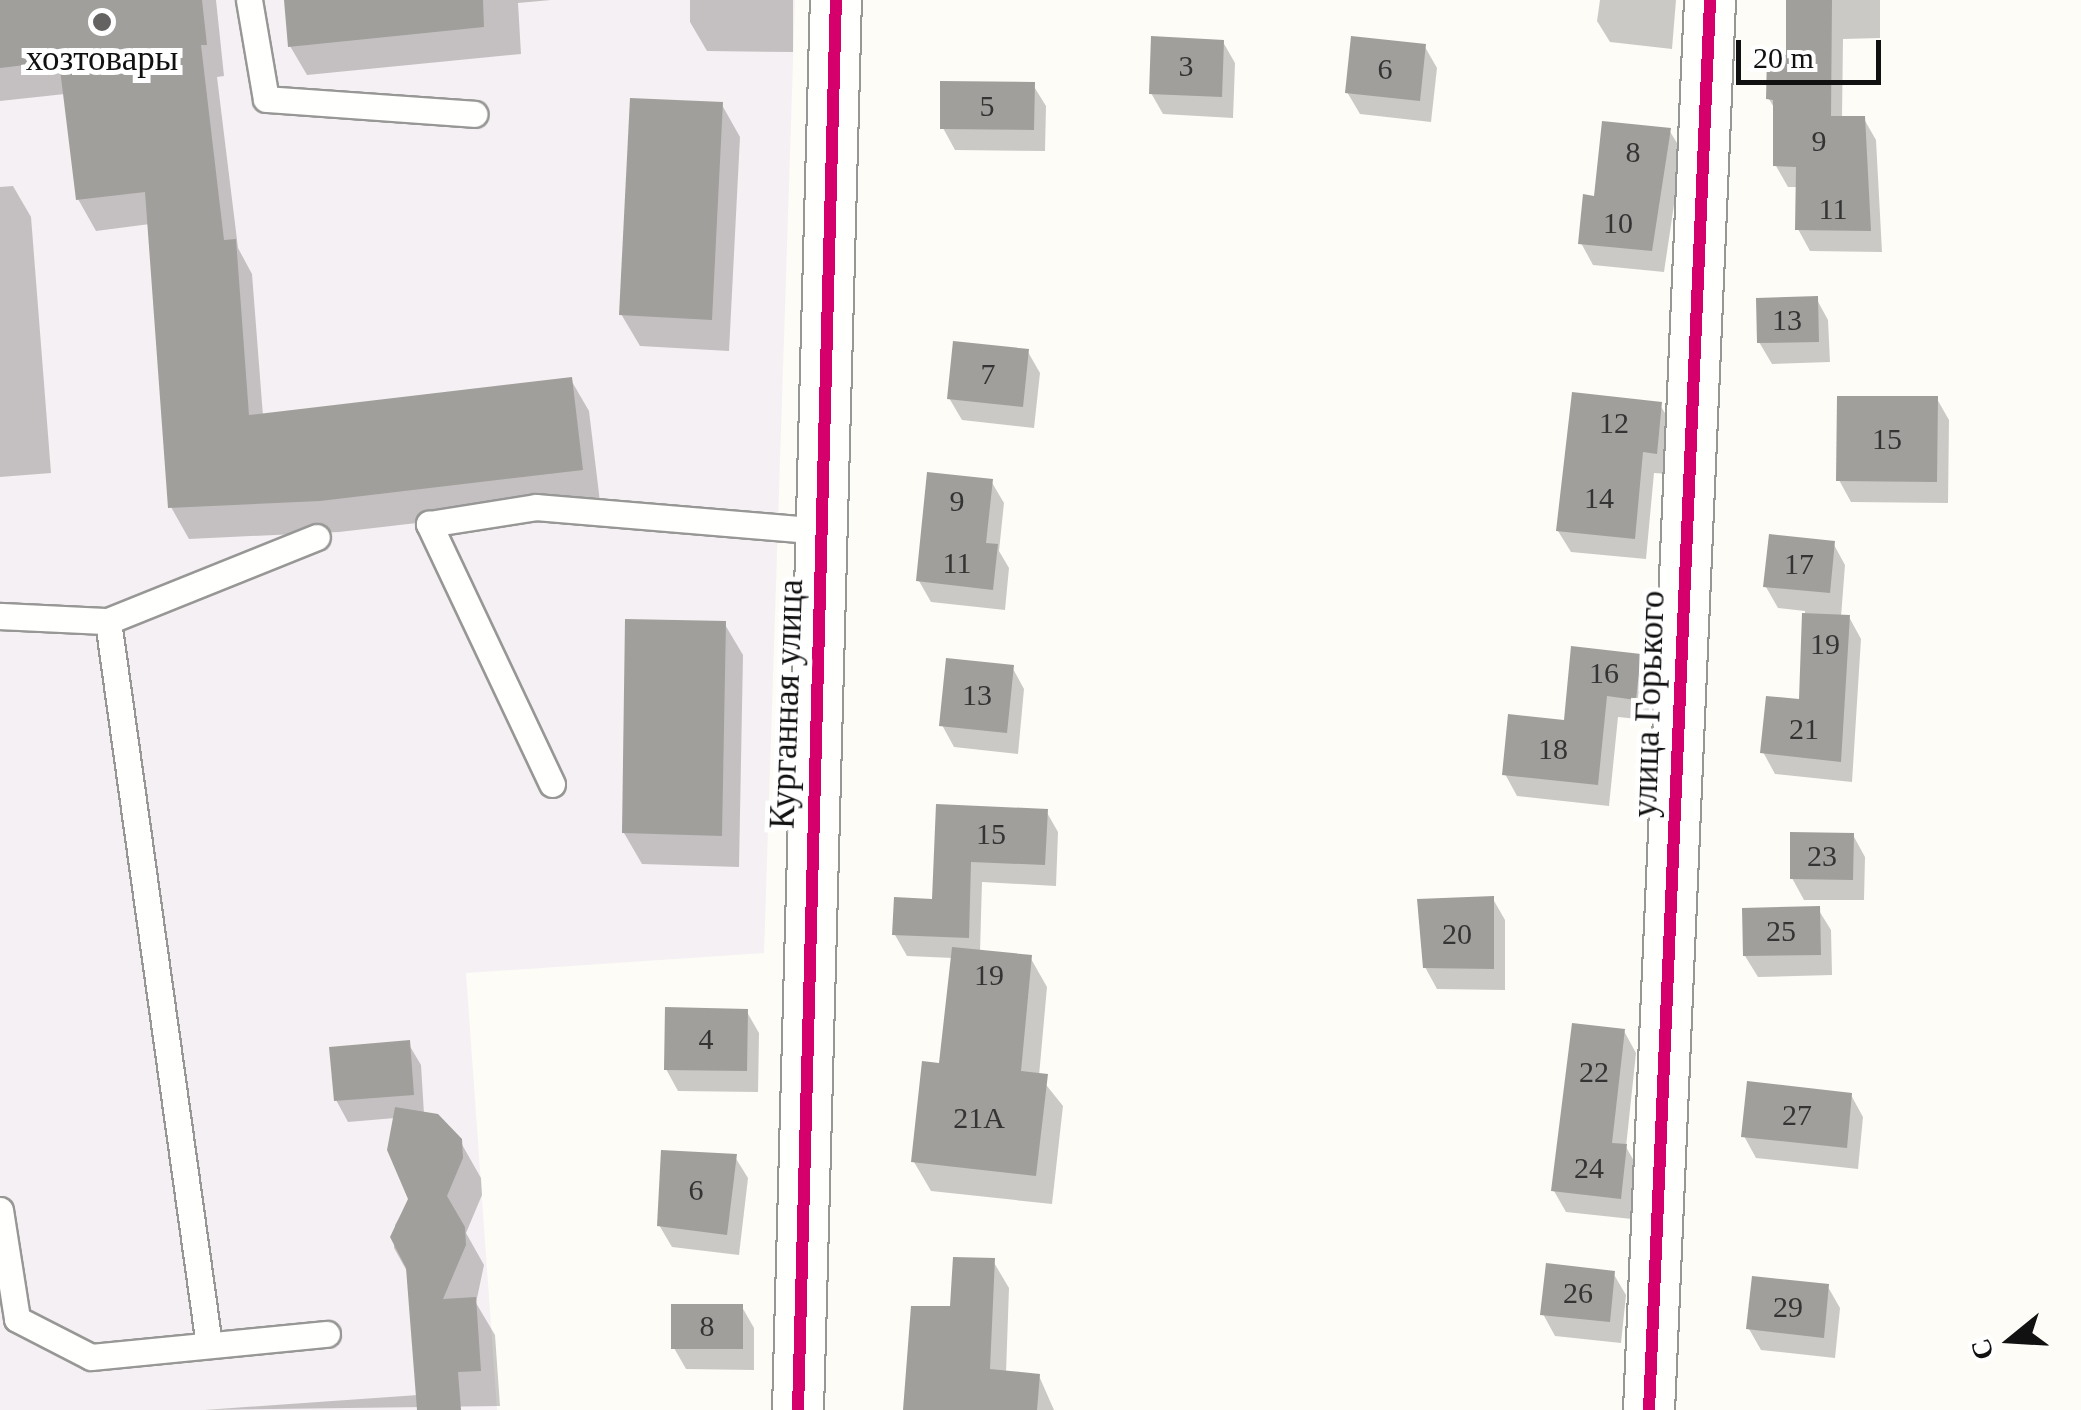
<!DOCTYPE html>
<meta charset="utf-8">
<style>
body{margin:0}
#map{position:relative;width:2081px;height:1410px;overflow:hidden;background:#fdfcf7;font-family:"Times New Roman",serif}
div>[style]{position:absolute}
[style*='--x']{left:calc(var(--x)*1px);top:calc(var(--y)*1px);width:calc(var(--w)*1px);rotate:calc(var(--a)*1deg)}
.industrial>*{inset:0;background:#f5f0f3}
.shadow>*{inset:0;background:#0003}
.building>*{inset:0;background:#a19f9c}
.roads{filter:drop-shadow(2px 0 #979795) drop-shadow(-2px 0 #979795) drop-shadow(0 2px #979795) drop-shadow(0 -2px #979795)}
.service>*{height:25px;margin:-12.5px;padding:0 12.5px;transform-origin:12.5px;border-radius:12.5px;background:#fffffe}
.minor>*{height:50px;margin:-25px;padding:0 25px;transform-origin:25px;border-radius:25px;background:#fffffe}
.cycleway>*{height:12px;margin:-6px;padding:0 6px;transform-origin:6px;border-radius:6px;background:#d6006c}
.dots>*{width:28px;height:28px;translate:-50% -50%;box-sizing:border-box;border:5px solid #fff;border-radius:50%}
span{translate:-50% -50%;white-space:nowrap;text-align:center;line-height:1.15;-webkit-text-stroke:10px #fff;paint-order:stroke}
.number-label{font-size:30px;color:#353434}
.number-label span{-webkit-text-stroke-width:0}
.poi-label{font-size:35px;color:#111}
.street-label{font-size:35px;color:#111}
.north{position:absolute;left:1961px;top:1290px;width:100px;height:100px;-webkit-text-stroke:8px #fff;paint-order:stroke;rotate:252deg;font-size:28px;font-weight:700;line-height:40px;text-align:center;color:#111}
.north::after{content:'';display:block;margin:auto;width:35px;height:45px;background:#111;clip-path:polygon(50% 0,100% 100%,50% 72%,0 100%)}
.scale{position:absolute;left:1736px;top:40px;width:145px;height:45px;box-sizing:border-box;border:5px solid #111;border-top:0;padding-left:12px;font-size:30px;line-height:35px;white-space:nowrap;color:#111;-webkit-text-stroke:8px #fff;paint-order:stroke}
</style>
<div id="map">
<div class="industrial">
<i style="clip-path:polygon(0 0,795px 0,764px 953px,466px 973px,497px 1410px,0 1410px)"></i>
</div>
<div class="shadow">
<i style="clip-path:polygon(0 0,216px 0,224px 76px,217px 77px,238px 248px,252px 274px,263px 416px,571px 380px,589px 411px,600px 502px,339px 532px,189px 539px,171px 507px,150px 224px,96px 231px,78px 199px,65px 94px,0 101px)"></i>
<i style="clip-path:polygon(287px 0,551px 0,518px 3px,521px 54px,307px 75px,290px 46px)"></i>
<i style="clip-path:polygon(690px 0,793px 0,793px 52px,707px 51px,690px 22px)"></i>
<i style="clip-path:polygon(1600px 0,1676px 0,1672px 49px,1610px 42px,1597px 21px)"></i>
<i style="clip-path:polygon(1788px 0,1880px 0,1880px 38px,1843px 39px,1842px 118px,1864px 119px,1876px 140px,1882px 252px,1810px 251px,1798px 229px,1798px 187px,1788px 187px,1776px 166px,1776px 111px,1769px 99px,1788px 58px)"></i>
<i style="clip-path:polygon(1223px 42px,1235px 63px,1233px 118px,1163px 114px,1151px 93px)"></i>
<i style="clip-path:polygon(1425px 47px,1437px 68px,1431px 122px,1360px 114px,1347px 92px)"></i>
<i style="clip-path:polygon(1033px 85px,1046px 106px,1045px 151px,955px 150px,943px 128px)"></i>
<i style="clip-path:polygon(722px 105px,740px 137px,729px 351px,640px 346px,621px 314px)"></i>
<i style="clip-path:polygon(1669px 130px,1682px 151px,1664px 272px,1593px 265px,1581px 243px)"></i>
<i style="clip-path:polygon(13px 186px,31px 217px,51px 473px,0 477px,0 187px)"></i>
<i style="clip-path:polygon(1816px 298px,1828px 320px,1830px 362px,1772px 364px,1759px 342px)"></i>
<i style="clip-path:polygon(1028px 352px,1040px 373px,1034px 428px,962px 420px,949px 398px)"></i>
<i style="clip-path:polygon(1937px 399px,1949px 420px,1948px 503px,1851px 502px,1839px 480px)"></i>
<i style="clip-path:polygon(1660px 405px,1673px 426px,1668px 474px,1654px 473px,1646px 559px,1571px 552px,1558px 531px)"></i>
<i style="clip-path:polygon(991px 481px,1004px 503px,999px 551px,1009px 568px,1005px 610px,931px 602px,919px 581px)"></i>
<i style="clip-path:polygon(1833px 543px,1845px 565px,1841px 617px,1849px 617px,1861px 639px,1852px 782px,1775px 774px,1763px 752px,1802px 702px,1805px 611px,1778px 608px,1766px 587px)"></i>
<i style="clip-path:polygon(724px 623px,743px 655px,739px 867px,642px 864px,624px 833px)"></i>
<i style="clip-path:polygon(1640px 656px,1652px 677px,1648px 720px,1618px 717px,1609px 806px,1517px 796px,1505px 774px)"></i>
<i style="clip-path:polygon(1012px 667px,1024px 689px,1018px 754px,954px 747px,942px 725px)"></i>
<i style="clip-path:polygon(938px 806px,1046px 811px,1058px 832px,1056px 886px,982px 882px,980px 952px,1030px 957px,1047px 987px,1039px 1076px,1063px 1106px,1052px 1204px,931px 1191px,914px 1162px,941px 1065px,953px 958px,907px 956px,895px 935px,935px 902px)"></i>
<i style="clip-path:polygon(1853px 835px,1865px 857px,1864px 900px,1804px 900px,1792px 878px)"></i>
<i style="clip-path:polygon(1493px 899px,1505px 920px,1505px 990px,1437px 989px,1425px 967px)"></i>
<i style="clip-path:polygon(1818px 909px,1831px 930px,1832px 975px,1758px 977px,1745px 956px)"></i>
<i style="clip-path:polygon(747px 1012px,759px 1033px,758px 1092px,678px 1091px,666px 1069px)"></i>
<i style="clip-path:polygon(1624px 1031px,1636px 1053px,1626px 1147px,1638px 1168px,1632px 1219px,1566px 1212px,1554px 1191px)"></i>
<i style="clip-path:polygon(408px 1043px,421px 1065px,424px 1114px,460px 1141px,481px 1178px,482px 1195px,466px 1233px,484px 1265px,476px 1303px,495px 1335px,500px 1406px,204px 1410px,418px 1395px,408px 1273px,394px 1248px,395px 1225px,410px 1199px,395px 1118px,348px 1122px,336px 1100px)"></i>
<i style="clip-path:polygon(1851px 1095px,1863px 1117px,1858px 1169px,1756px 1158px,1744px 1136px)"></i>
<i style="clip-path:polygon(735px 1157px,748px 1178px,739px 1255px,672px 1247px,659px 1225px)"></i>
<i style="clip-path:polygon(993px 1261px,1009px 1288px,1006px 1373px,1039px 1376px,1054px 1410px,905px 1410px,952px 1308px)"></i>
<i style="clip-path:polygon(1613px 1273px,1626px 1295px,1621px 1343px,1555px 1336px,1543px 1314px)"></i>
<i style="clip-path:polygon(1828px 1287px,1840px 1308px,1835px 1358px,1761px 1350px,1749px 1329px)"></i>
<i style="clip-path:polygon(742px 1307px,754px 1328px,754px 1370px,686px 1369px,674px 1348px)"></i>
</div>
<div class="building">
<i style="clip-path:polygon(0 0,202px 0,207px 45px,201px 45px,224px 240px,236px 239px,249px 415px,572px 377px,583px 470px,320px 501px,168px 508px,145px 192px,76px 200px,59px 61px,0 68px)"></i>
<i style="clip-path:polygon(284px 0,483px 0,484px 27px,288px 47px)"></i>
<i style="clip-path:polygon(1786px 0,1832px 0,1831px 116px,1865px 116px,1871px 231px,1795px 230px,1796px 167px,1773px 166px,1773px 100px,1766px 99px,1767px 55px,1786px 55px)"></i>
<i style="clip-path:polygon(1151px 36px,1224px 40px,1222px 97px,1149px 94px)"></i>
<i style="clip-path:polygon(1351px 36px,1426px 44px,1420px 101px,1345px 93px)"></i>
<i style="clip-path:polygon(940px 81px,1035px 82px,1034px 130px,940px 129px)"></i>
<i style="clip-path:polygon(630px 98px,723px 102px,712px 320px,619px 315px)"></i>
<i style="clip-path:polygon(1602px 121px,1671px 128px,1652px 251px,1578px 244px,1583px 194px,1594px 196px)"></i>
<i style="clip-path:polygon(1818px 296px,1819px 342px,1757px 343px,1756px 298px)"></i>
<i style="clip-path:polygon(953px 341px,1029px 349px,1023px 407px,947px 399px)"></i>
<i style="clip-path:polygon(1572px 392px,1662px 402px,1657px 454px,1643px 452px,1635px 539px,1556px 531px)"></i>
<i style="clip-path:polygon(1837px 396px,1938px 396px,1937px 482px,1836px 481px)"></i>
<i style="clip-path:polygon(927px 472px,993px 479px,986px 543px,998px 544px,993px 590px,916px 581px)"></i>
<i style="clip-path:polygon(1769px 534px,1835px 541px,1830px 593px,1763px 587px)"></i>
<i style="clip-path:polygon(1802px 613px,1850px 615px,1841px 762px,1760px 753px,1766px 696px,1799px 699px)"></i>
<i style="clip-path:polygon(625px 619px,726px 621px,722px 836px,622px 833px)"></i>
<i style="clip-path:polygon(1571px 646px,1641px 654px,1636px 700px,1607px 696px,1598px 785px,1502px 775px,1508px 714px,1564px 720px)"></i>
<i style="clip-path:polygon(946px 658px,1014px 665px,1007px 733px,939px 726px)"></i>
<i style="clip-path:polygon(936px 804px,1048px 809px,1045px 865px,971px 862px,969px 938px,892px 935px,894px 897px,932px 899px)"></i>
<i style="clip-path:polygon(1790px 832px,1854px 833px,1853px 880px,1790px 879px)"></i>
<i style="clip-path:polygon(1494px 896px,1494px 969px,1423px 968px,1417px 899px)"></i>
<i style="clip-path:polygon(1820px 906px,1821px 955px,1743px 956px,1742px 908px)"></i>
<i style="clip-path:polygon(952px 947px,1032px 955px,1021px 1071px,1048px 1074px,1036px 1176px,911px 1162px,922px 1061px,939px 1063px)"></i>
<i style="clip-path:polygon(665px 1007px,748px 1009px,747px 1071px,664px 1070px)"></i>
<i style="clip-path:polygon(1572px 1023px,1625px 1029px,1612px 1143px,1627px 1144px,1621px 1199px,1551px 1191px)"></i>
<i style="clip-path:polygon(410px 1040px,414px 1095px,334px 1101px,329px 1047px)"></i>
<i style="clip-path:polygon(1747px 1081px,1852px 1093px,1847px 1148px,1741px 1137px)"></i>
<i style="clip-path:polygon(395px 1107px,438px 1114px,462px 1139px,463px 1158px,447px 1196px,465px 1227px,466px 1245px,443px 1299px,476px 1297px,481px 1371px,458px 1372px,461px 1410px,417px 1410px,406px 1268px,390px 1237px,408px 1199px,387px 1150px)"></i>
<i style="clip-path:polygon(661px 1150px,737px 1154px,727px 1235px,657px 1226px)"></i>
<i style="clip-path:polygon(953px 1257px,995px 1258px,990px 1369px,1040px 1374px,1037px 1410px,903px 1410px,911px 1306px,950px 1306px)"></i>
<i style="clip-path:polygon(1546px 1263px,1615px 1271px,1610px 1322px,1540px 1315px)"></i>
<i style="clip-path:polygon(1752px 1276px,1829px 1284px,1824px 1338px,1746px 1329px)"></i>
<i style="clip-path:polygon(671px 1304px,743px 1304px,743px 1349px,671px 1349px)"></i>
</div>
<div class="roads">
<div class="service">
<i style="--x:249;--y:0;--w:100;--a:80.3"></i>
<i style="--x:266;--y:99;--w:209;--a:4.1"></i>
<i style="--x:0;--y:616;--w:108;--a:2.7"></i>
<i style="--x:108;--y:621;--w:731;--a:82.06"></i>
<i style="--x:108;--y:621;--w:225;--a:-21.9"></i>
<i style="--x:552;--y:784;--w:288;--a:-115.3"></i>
<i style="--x:429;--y:524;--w:108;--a:-9"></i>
<i style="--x:536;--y:507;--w:287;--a:4.8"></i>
<i style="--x:0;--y:1210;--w:110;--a:81.1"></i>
<i style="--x:17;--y:1319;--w:83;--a:27.2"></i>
<i style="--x:91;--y:1357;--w:237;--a:-5.6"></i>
</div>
<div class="minor">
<i style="--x:798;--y:1410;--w:1411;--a:-88.46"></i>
<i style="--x:1649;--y:1410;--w:1411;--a:-87.52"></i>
</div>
</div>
<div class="cycleway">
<i style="--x:798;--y:1410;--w:1411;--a:-88.46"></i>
<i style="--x:1649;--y:1410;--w:1411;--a:-87.52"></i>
</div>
<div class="dots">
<i style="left:102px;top:22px;background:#646362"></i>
</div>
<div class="number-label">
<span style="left:1186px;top:66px">3</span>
<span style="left:1385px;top:69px">6</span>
<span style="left:987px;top:106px">5</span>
<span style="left:1819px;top:141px">9</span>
<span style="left:1633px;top:152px">8</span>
<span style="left:1833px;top:209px">11</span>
<span style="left:1618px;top:223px">10</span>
<span style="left:1787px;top:320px">13</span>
<span style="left:988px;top:374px">7</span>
<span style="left:1614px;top:423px">12</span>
<span style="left:1887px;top:439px">15</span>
<span style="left:1599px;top:498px">14</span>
<span style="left:957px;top:501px">9</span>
<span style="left:957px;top:563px">11</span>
<span style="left:1799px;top:564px">17</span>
<span style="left:1825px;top:644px">19</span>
<span style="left:1604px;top:673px">16</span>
<span style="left:977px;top:695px">13</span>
<span style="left:1804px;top:729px">21</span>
<span style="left:1553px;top:749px">18</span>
<span style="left:991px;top:834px">15</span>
<span style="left:1822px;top:856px">23</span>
<span style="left:1781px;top:931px">25</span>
<span style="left:1457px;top:934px">20</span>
<span style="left:989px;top:975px">19</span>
<span style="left:706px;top:1039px">4</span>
<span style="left:1594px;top:1072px">22</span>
<span style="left:1797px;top:1115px">27</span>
<span style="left:979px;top:1118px">21А</span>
<span style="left:1589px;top:1168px">24</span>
<span style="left:696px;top:1190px">6</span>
<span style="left:1578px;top:1293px">26</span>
<span style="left:1788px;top:1307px">29</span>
<span style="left:707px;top:1326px">8</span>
</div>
<div class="poi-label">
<span style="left:102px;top:59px">хозтовары</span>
</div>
<div class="street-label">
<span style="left:787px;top:704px;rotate:-88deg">Курганная улица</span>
<span style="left:1649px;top:704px;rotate:-88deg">улица Горького</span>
</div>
<div class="north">С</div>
<div class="scale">20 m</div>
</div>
